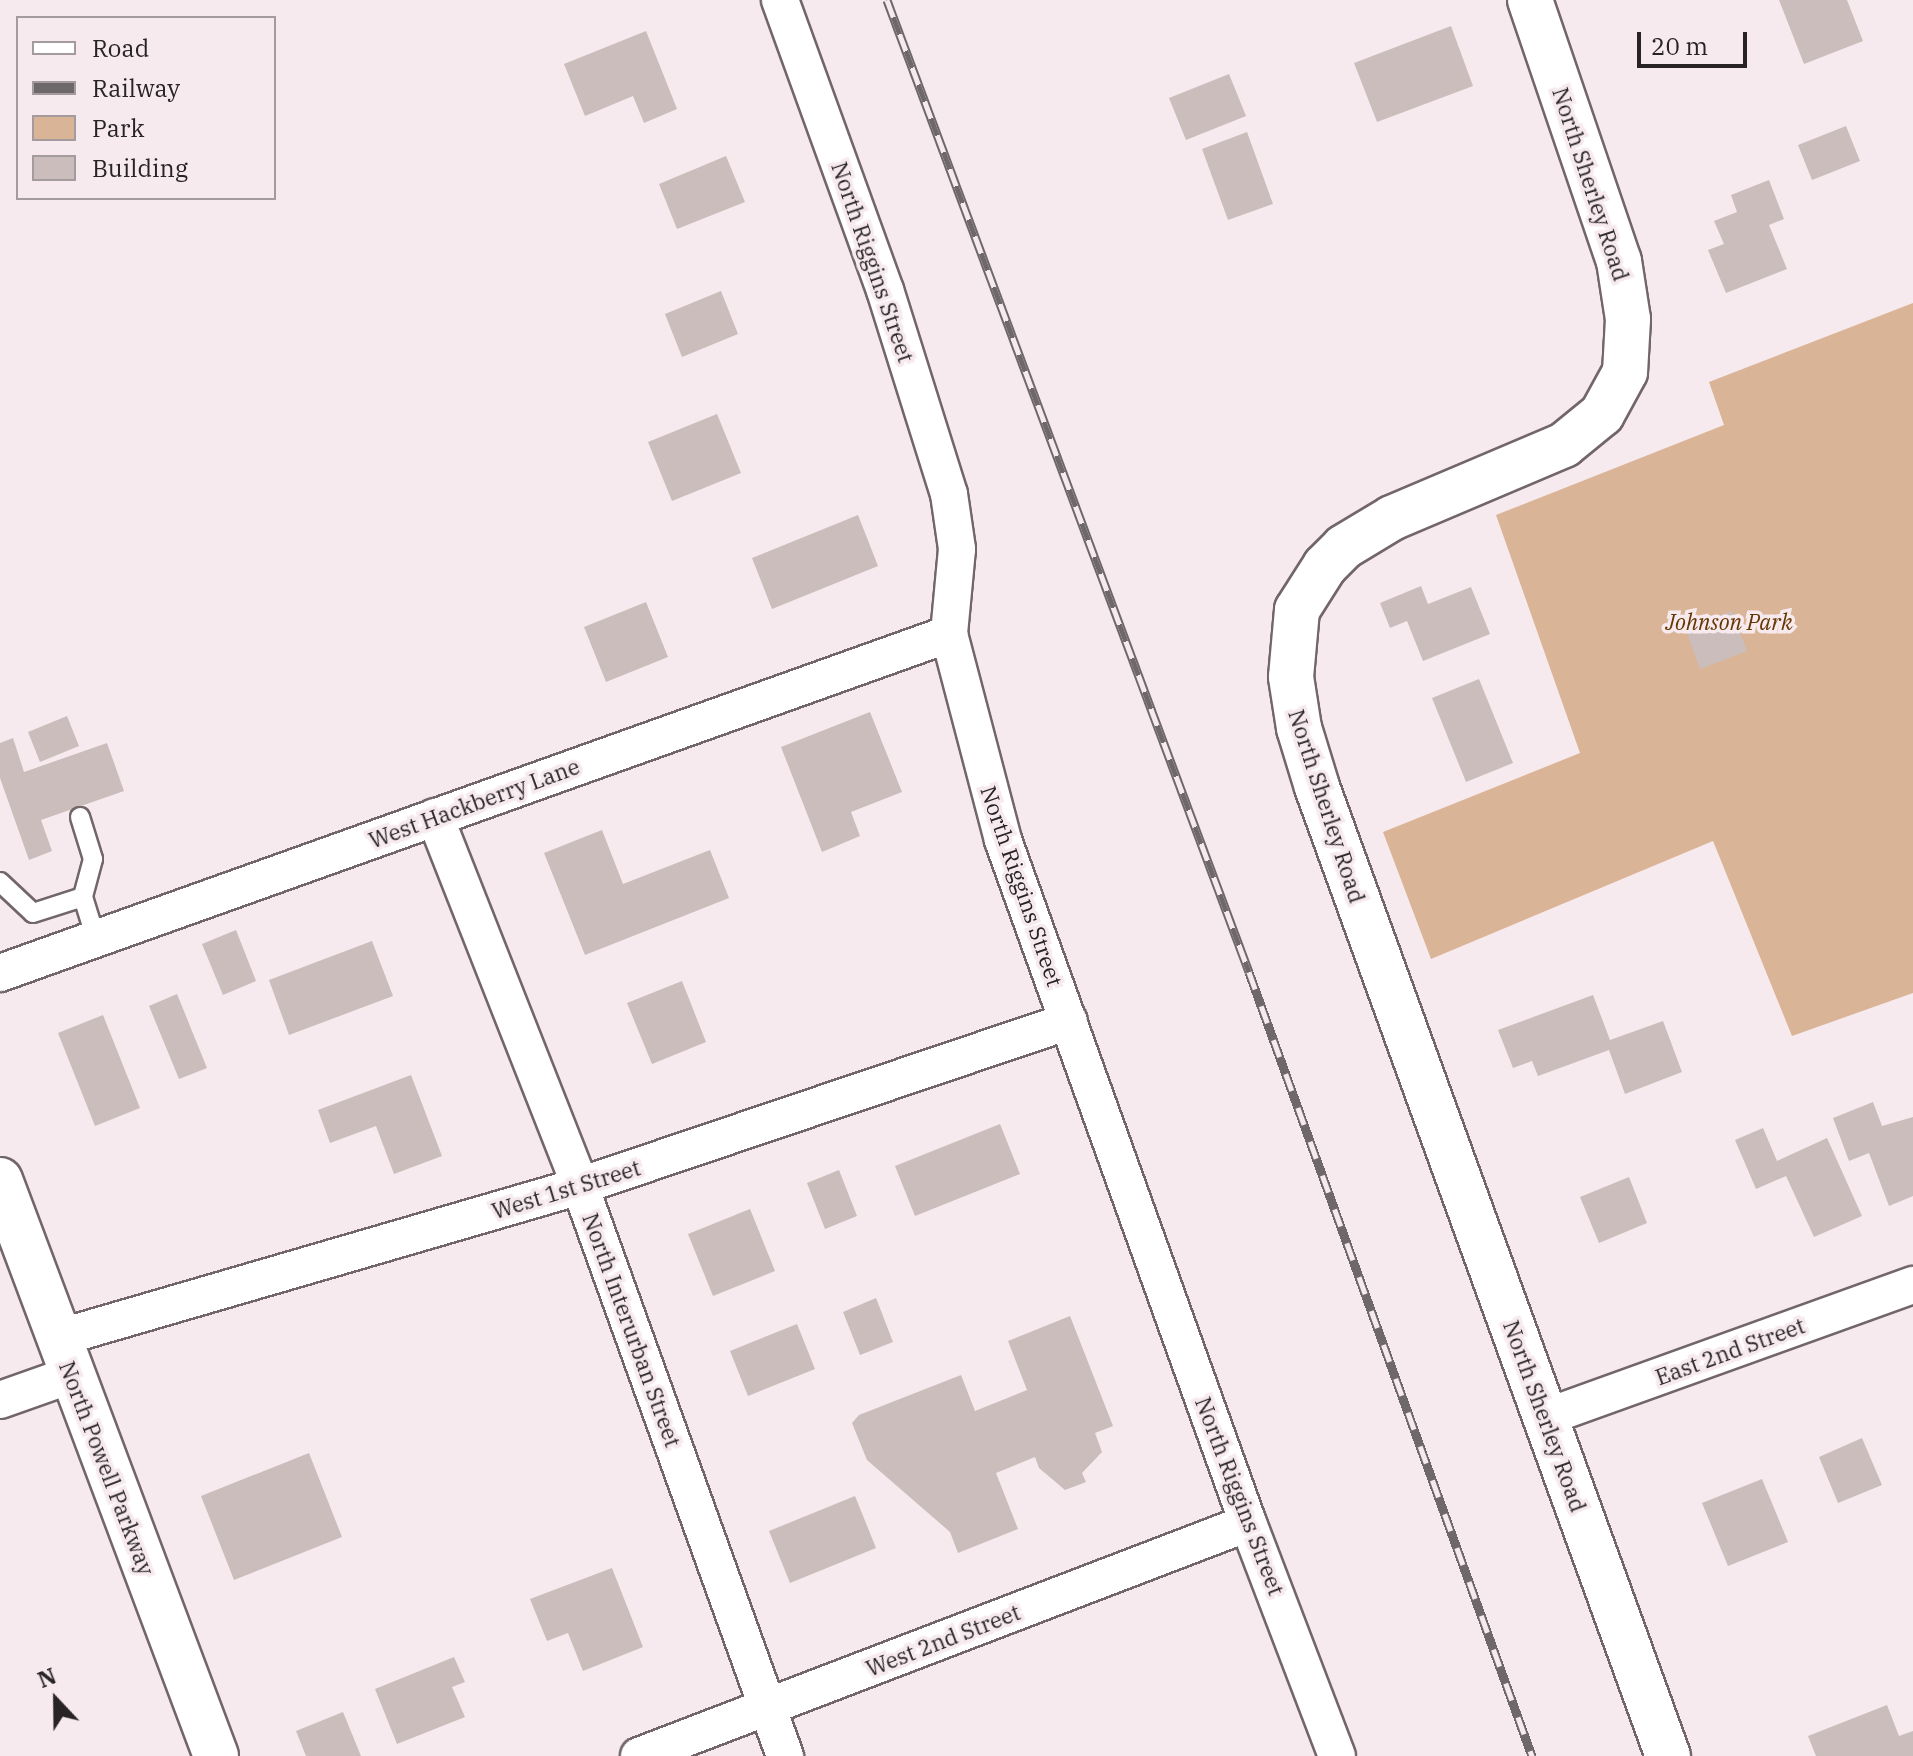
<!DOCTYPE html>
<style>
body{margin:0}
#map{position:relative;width:1913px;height:1756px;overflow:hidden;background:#f7eaee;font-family:"IBM Plex Serif",serif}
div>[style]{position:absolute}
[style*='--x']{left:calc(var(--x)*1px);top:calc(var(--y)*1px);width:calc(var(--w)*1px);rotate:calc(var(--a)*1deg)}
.green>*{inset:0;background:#dab496}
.building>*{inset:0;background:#cabdbb}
.roads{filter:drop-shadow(2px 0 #72666a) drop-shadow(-2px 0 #72666a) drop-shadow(0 2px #72666a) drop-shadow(0 -2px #72666a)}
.lane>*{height:18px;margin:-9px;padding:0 9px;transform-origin:9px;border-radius:9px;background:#fff}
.street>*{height:36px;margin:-18px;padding:0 18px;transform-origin:18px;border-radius:18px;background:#fff}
.secondary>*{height:44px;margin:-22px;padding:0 22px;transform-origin:22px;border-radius:22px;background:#fff}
.primary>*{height:44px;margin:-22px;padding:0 22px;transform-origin:22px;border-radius:22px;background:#fff}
.rail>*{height:9px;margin-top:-4.5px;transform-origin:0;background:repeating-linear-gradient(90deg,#f7eaee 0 18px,#6f686a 0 36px);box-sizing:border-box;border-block:2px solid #6f686a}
span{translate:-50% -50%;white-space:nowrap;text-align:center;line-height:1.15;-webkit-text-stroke:7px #f7eaee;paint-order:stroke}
.street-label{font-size:22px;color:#282425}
.park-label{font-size:22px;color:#653602;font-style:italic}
.legend{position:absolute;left:16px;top:16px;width:260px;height:184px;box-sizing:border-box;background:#f7eaee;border:2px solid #a49b9e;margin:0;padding:10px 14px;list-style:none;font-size:24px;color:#282425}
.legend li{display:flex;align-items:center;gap:16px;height:40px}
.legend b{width:40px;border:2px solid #a49b9e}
.north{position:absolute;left:16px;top:1660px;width:80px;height:80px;-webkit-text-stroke:6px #f7eaee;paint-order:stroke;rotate:338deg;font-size:22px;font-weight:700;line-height:32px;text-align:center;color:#282425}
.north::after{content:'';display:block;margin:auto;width:28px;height:36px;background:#282425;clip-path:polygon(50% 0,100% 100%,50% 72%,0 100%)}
.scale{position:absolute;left:1637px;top:32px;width:110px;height:36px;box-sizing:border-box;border:4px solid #282425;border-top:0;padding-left:10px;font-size:24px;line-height:28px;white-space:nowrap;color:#282425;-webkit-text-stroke:6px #f7eaee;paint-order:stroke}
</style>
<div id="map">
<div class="green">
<i style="clip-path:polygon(1913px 303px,1913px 993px,1792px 1036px,1713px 841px,1431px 959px,1383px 832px,1580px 753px,1496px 515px,1724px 425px,1709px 382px)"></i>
</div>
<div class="building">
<i style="clip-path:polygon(1779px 0,1847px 0,1863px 41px,1804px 64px)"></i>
<i style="clip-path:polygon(1451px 26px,1473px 86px,1377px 122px,1354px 63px)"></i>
<i style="clip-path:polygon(646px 31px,677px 109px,644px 123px,633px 96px,585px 116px,564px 64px)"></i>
<i style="clip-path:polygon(1229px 74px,1246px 116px,1186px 140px,1169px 98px)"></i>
<i style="clip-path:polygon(1846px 126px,1860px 161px,1812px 180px,1798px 145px)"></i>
<i style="clip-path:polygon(1247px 132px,1273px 204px,1228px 220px,1202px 149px)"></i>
<i style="clip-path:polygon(726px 156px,745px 202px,677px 229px,659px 184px)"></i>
<i style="clip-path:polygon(1769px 180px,1784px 219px,1769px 225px,1787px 269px,1726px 293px,1708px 250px,1724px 244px,1714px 221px,1737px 212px,1731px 195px)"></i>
<i style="clip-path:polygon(721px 291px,738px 334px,682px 357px,665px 314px)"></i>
<i style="clip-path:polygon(717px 414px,741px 473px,672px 501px,648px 442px)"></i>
<i style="clip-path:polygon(858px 515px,878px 566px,772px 609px,752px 558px)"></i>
<i style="clip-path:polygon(1421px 586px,1428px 604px,1471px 587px,1490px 634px,1423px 661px,1407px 621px,1390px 628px,1380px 603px)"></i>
<i style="clip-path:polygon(646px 602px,668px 657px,606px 682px,584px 627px)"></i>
<i style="clip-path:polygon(1732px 611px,1747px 651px,1700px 669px,1685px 628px)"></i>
<i style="clip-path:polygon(1479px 679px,1513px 763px,1466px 782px,1432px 698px)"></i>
<i style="clip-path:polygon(870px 712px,902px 792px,851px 812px,860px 836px,822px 852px,781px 747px)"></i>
<i style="clip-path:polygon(67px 716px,79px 746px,40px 762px,28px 732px)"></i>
<i style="clip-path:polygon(13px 738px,24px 772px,107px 743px,124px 791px,41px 820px,52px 851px,29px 860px,0 778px,0 743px)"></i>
<i style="clip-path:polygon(602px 830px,623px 884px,710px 850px,729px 898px,585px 955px,544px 853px)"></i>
<i style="clip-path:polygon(236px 930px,256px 981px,223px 995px,202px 944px)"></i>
<i style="clip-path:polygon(372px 941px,393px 996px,289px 1035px,269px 980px)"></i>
<i style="clip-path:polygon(682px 981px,706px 1042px,652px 1064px,627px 1003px)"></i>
<i style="clip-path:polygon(177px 994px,207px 1068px,179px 1079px,149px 1006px)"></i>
<i style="clip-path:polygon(1593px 995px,1610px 1040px,1663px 1021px,1682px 1072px,1625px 1094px,1609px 1050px,1538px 1076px,1532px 1061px,1513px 1068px,1498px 1030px)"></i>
<i style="clip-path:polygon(103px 1015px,140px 1108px,95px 1126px,58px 1033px)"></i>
<i style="clip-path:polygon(411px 1075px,442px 1156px,394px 1174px,376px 1126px,330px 1143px,318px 1110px)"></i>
<i style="clip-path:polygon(1873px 1102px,1882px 1126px,1913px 1117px,1913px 1196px,1889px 1206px,1869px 1153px,1849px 1161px,1833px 1118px)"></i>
<i style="clip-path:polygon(1000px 1124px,1020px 1174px,915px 1216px,895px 1166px)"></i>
<i style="clip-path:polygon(1763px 1128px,1777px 1161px,1827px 1138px,1862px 1216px,1814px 1237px,1786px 1176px,1756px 1189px,1735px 1140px)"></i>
<i style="clip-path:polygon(839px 1170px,857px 1216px,825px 1229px,807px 1183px)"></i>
<i style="clip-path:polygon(1629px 1177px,1647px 1223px,1599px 1243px,1580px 1197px)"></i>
<i style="clip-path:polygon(750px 1209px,775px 1271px,713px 1296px,688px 1234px)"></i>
<i style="clip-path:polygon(876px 1298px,893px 1342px,860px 1355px,843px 1312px)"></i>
<i style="clip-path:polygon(1070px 1316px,1113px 1426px,1095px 1433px,1102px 1452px,1082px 1473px,1086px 1482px,1065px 1490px,1039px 1468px,1035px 1457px,996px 1473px,1018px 1529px,958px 1553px,950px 1532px,867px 1460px,852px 1423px,859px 1415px,961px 1375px,975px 1411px,1027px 1390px,1008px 1341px)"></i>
<i style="clip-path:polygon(797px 1324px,815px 1369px,748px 1396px,730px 1351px)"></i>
<i style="clip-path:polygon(1862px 1438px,1882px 1485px,1838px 1503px,1819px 1457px)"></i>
<i style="clip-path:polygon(309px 1453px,342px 1537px,234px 1580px,201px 1496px)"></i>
<i style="clip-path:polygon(1762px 1479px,1788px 1542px,1728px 1566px,1702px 1503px)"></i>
<i style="clip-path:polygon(855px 1496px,876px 1548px,790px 1583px,769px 1531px)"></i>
<i style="clip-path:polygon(612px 1568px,643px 1647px,583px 1671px,568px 1633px,547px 1641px,530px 1599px)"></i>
<i style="clip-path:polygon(454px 1657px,465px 1682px,452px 1687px,465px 1717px,397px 1744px,375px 1689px)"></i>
<i style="clip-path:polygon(1887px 1705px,1899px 1736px,1913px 1731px,1913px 1756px,1816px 1756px,1808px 1736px)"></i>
<i style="clip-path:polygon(343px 1712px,361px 1756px,306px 1756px,296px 1731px)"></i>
</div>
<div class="roads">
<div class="lane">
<i style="--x:80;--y:817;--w:44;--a:72.8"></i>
<i style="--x:93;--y:859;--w:39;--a:105"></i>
<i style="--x:0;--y:882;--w:45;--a:43.2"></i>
<i style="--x:33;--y:913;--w:52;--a:-17.7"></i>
<i style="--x:83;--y:897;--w:44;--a:72.8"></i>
</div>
<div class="street">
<i style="--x:780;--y:0;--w:308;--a:70.1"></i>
<i style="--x:885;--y:290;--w:214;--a:72.6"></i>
<i style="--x:949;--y:494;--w:56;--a:81.7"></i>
<i style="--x:957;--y:549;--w:85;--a:95.4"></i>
<i style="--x:949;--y:634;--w:213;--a:75.3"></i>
<i style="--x:1003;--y:840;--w:726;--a:70.27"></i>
<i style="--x:1248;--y:1523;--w:249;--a:69.1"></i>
<i style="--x:435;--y:817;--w:396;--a:68.5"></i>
<i style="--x:580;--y:1186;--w:606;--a:70.22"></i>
<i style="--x:0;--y:973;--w:1008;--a:-19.66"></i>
<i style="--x:58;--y:1338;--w:544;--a:-16.23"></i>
<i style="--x:580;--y:1186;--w:516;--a:-18.65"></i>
<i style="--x:0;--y:1400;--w:75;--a:-19.4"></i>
<i style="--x:1546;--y:1417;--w:390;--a:-19.8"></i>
<i style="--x:639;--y:1756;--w:652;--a:-20.94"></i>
</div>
<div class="secondary">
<i style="--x:1530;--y:0;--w:276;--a:71.2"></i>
<i style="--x:1619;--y:261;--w:59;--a:81.2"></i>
<i style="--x:1628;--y:319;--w:53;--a:93.2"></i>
<i style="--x:1625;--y:372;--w:48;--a:118.7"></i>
<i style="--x:1602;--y:414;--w:49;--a:140.8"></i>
<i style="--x:1564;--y:445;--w:187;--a:157"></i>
<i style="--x:1392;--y:518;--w:56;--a:148.9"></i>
<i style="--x:1344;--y:547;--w:27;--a:135"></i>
<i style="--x:1325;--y:566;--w:52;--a:122.5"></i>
<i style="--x:1297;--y:610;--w:67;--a:95.1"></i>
<i style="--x:1291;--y:677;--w:52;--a:81.1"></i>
<i style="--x:1299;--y:728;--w:62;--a:73"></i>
<i style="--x:1317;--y:787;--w:1031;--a:70.09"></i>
</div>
<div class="primary">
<i style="--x:0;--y:1180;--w:615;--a:69.44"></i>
</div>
</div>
<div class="rail">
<i style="--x:887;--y:0;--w:1037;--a:69.57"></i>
<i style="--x:1249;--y:972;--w:834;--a:70.15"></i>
</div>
<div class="street-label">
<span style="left:1591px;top:184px;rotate:72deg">North Sherley Road</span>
<span style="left:873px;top:262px;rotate:71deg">North Riggins Street</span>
<span style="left:474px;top:803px;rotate:-20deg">West Hackberry Lane</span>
<span style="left:1327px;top:806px;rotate:72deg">North Sherley Road</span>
<span style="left:1022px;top:886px;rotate:71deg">North Riggins Street</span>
<span style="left:566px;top:1189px;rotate:-17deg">West 1st Street</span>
<span style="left:632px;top:1330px;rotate:70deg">North Interurban Street</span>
<span style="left:1730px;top:1351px;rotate:-20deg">East 2nd Street</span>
<span style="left:1545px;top:1416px;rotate:70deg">North Sherley Road</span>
<span style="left:107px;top:1468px;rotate:69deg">North Powell Parkway</span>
<span style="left:1240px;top:1496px;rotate:69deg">North Riggins Street</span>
<span style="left:943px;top:1640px;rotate:-21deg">West 2nd Street</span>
</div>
<div class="park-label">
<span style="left:1729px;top:622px">Johnson Park</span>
</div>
<ul class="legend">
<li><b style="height:10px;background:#fff"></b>Road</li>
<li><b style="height:10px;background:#6f686a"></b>Railway</li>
<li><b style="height:22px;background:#dab496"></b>Park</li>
<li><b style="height:22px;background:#cabdbb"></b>Building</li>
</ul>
<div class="north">N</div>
<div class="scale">20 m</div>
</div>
